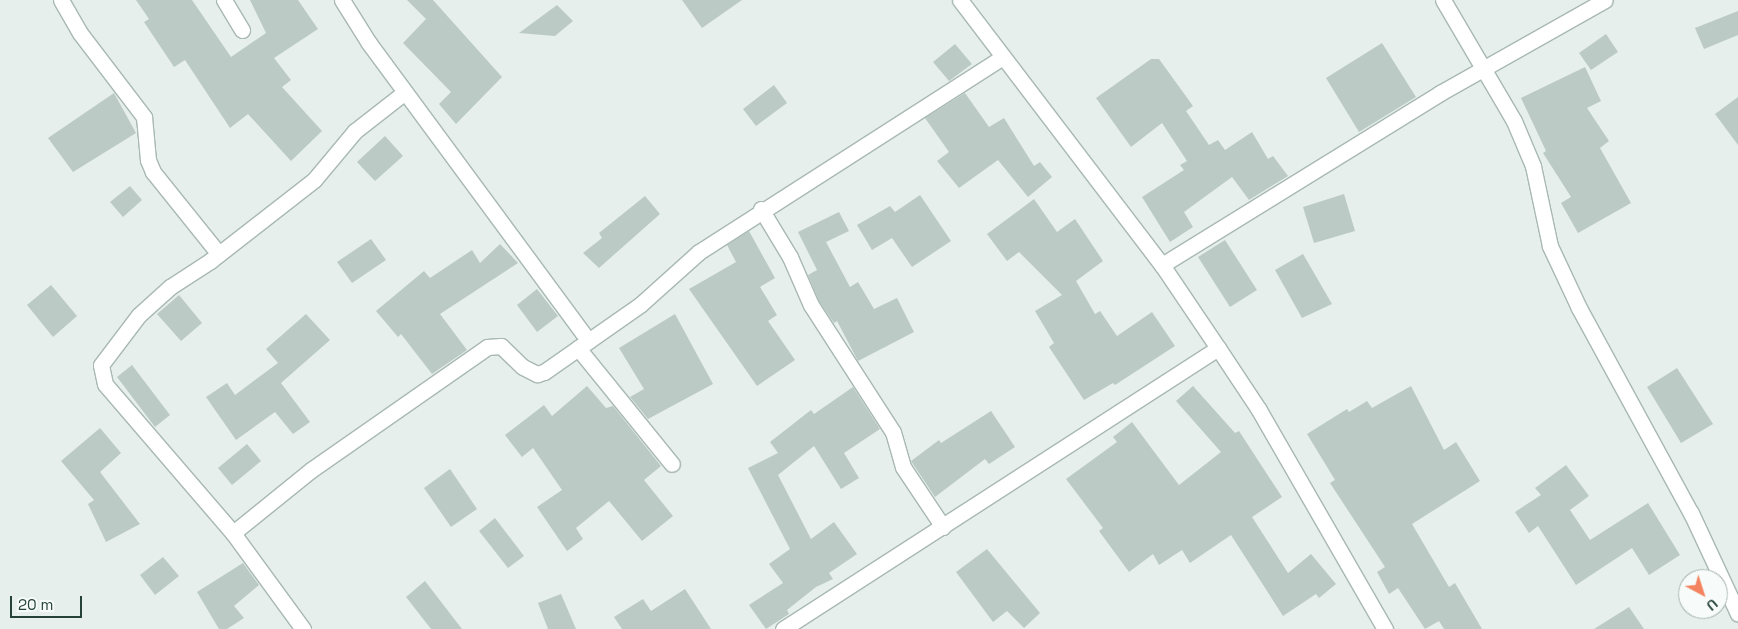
<!DOCTYPE html>
<style>
body{margin:0}
#map{position:relative;width:1738px;height:629px;overflow:hidden;background:#e6efeb;font-family:"Space Grotesk",sans-serif}
div>[style]{position:absolute}
[style*='--x']{left:calc(var(--x)*1px);top:calc(var(--y)*1px);width:calc(var(--w)*1px);rotate:calc(var(--a)*1deg)}
.building>*{inset:0;background:#bbcac4}
.roads{filter:drop-shadow(1px 0 #a8b8b2) drop-shadow(-1px 0 #a8b8b2) drop-shadow(0 1px #a8b8b2) drop-shadow(0 -1px #a8b8b2)}
.minor>*{height:15px;margin:-7.5px;padding:0 7.5px;transform-origin:7.5px;border-radius:7.5px;background:#fff}
span{translate:-50% -50%;white-space:nowrap;text-align:center;line-height:1.15;-webkit-text-stroke:4px #f7fbf9;paint-order:stroke}
.north{position:absolute;left:1678px;top:569px;width:50px;height:50px;box-sizing:border-box;background:#f7fbf9;border:1px solid #a3b1ad;border-radius:50%;rotate:140deg;font-size:14px;font-weight:700;line-height:20px;text-align:center;color:#24423a}
.north::after{content:'';display:block;margin:auto;width:18px;height:22px;background:#f4845f;clip-path:polygon(50% 0,100% 100%,50% 72%,0 100%)}
.scale{position:absolute;left:10px;top:596px;width:72px;height:22px;box-sizing:border-box;border:2px solid #24423a;border-top:0;padding-left:6px;font-size:15px;line-height:18px;white-space:nowrap;color:#24423a;-webkit-text-stroke:4px #f7fbf9;paint-order:stroke}
</style>
<div id="map">
<div class="building">
<i style="clip-path:polygon(136px 0,192px 0,231px 57px,266px 33px,250px 0,298px 0,318px 29px,274px 58px,291px 80px,282px 87px,322px 131px,291px 161px,248px 114px,230px 128px,185px 60px,174px 67px,144px 22px,149px 19px)"></i>
<i style="clip-path:polygon(407px 0,433px 0,502px 77px,456px 124px,439px 104px,451px 92px,403px 43px,426px 19px)"></i>
<i style="clip-path:polygon(682px 0,742px 0,702px 28px)"></i>
<i style="clip-path:polygon(557px 5px,573px 21px,555px 36px,519px 33px)"></i>
<i style="clip-path:polygon(1738px 11px,1738px 35px,1704px 49px,1695px 28px)"></i>
<i style="clip-path:polygon(1606px 34px,1618px 52px,1591px 70px,1579px 53px)"></i>
<i style="clip-path:polygon(1382px 43px,1416px 97px,1359px 132px,1326px 78px)"></i>
<i style="clip-path:polygon(955px 44px,972px 64px,949px 81px,933px 62px)"></i>
<i style="clip-path:polygon(1151px 59px,1159px 59px,1193px 106px,1186px 111px,1209px 145px,1218px 140px,1225px 150px,1252px 132px,1268px 159px,1273px 156px,1288px 176px,1249px 200px,1232px 177px,1184px 212px,1193px 227px,1170px 242px,1142px 197px,1184px 170px,1180px 165px,1187px 161px,1162px 123px,1131px 147px,1096px 98px)"></i>
<i style="clip-path:polygon(1585px 67px,1601px 101px,1587px 108px,1609px 141px,1600px 148px,1631px 203px,1578px 233px,1561px 203px,1571px 197px,1543px 153px,1546px 151px,1521px 98px)"></i>
<i style="clip-path:polygon(774px 85px,787px 103px,756px 126px,743px 109px)"></i>
<i style="clip-path:polygon(114px 93px,136px 133px,73px 172px,48px 138px)"></i>
<i style="clip-path:polygon(965px 93px,989px 127px,1004px 118px,1034px 166px,1040px 162px,1052px 177px,1028px 197px,998px 160px,959px 188px,937px 161px,949px 152px,925px 118px)"></i>
<i style="clip-path:polygon(1738px 97px,1738px 145px,1715px 114px)"></i>
<i style="clip-path:polygon(385px 136px,403px 156px,375px 181px,357px 162px)"></i>
<i style="clip-path:polygon(130px 186px,142px 200px,123px 217px,110px 202px)"></i>
<i style="clip-path:polygon(1344px 194px,1355px 231px,1314px 243px,1303px 207px)"></i>
<i style="clip-path:polygon(920px 195px,951px 241px,912px 267px,892px 238px,872px 250px,857px 225px,890px 206px,895px 212px)"></i>
<i style="clip-path:polygon(645px 196px,660px 214px,599px 268px,583px 253px,602px 238px,599px 233px)"></i>
<i style="clip-path:polygon(1034px 199px,1057px 232px,1075px 219px,1103px 261px,1076px 281px,1095px 314px,1100px 311px,1117px 336px,1152px 312px,1175px 346px,1115px 385px,1113px 383px,1084px 400px,1049px 347px,1054px 343px,1035px 311px,1062px 295px,1019px 252px,1007px 261px,987px 234px)"></i>
<i style="clip-path:polygon(839px 212px,849px 231px,826px 242px,850px 287px,858px 282px,874px 309px,897px 298px,914px 332px,858px 361px,837px 321px,834px 323px,819px 301px,808px 275px,817px 270px,798px 232px)"></i>
<i style="clip-path:polygon(749px 231px,775px 278px,760px 287px,777px 315px,768px 321px,795px 360px,757px 386px,689px 289px,736px 262px,727px 245px)"></i>
<i style="clip-path:polygon(371px 239px,386px 260px,352px 283px,337px 262px)"></i>
<i style="clip-path:polygon(1225px 240px,1257px 290px,1230px 307px,1198px 257px)"></i>
<i style="clip-path:polygon(500px 244px,518px 263px,440px 314px,467px 350px,432px 374px,401px 334px,398px 337px,376px 311px,424px 271px,430px 278px,472px 250px,480px 263px)"></i>
<i style="clip-path:polygon(1303px 254px,1332px 304px,1302px 318px,1275px 270px)"></i>
<i style="clip-path:polygon(51px 285px,77px 316px,53px 337px,27px 305px)"></i>
<i style="clip-path:polygon(537px 289px,558px 316px,537px 332px,517px 305px)"></i>
<i style="clip-path:polygon(179px 295px,202px 323px,181px 341px,157px 314px)"></i>
<i style="clip-path:polygon(306px 314px,330px 340px,281px 383px,310px 422px,293px 434px,275px 412px,236px 440px,206px 397px,227px 383px,235px 395px,278px 363px,266px 349px)"></i>
<i style="clip-path:polygon(675px 314px,713px 384px,648px 419px,630px 397px,644px 389px,619px 348px)"></i>
<i style="clip-path:polygon(132px 365px,170px 415px,155px 427px,117px 377px)"></i>
<i style="clip-path:polygon(1677px 368px,1713px 424px,1681px 443px,1647px 387px)"></i>
<i style="clip-path:polygon(587px 386px,606px 408px,613px 406px,661px 466px,644px 480px,673px 516px,642px 541px,609px 501px,576px 528px,583px 539px,567px 551px,537px 507px,562px 490px,533px 448px,522px 457px,505px 435px,544px 405px,552px 416px)"></i>
<i style="clip-path:polygon(1193px 386px,1235px 433px,1239px 431px,1282px 497px,1252px 517px,1288px 573px,1311px 554px,1336px 584px,1319px 598px,1316px 594px,1283px 616px,1231px 535px,1190px 563px,1182px 550px,1159px 565px,1153px 554px,1129px 572px,1099px 531px,1103px 528px,1066px 479px,1117px 442px,1113px 437px,1132px 422px,1179px 485px,1221px 452px,1176px 401px)"></i>
<i style="clip-path:polygon(1411px 386px,1444px 450px,1456px 442px,1480px 481px,1412px 524px,1449px 587px,1455px 583px,1482px 629px,1444px 629px,1439px 621px,1425px 629px,1398px 588px,1389px 594px,1377px 572px,1385px 567px,1330px 483px,1335px 480px,1307px 434px,1347px 409px,1349px 412px,1367px 401px,1372px 408px)"></i>
<i style="clip-path:polygon(853px 387px,880px 429px,844px 453px,859px 478px,841px 489px,814px 446px,778px 475px,811px 539px,834px 522px,857px 554px,829px 573px,833px 579px,816px 587px,787px 610px,789px 614px,766px 629px,749px 605px,783px 583px,769px 564px,790px 549px,748px 468px,778px 453px,770px 442px,811px 410px,814px 414px)"></i>
<i style="clip-path:polygon(991px 411px,1015px 447px,989px 464px,985px 459px,935px 497px,911px 461px,939px 440px,941px 443px)"></i>
<i style="clip-path:polygon(100px 428px,121px 453px,100px 472px,140px 524px,106px 542px,88px 504px,94px 500px,61px 461px)"></i>
<i style="clip-path:polygon(247px 444px,261px 461px,232px 485px,218px 468px)"></i>
<i style="clip-path:polygon(1566px 465px,1589px 496px,1570px 510px,1590px 540px,1648px 503px,1680px 555px,1649px 575px,1632px 548px,1576px 585px,1538px 526px,1529px 533px,1515px 512px,1541px 495px,1535px 488px)"></i>
<i style="clip-path:polygon(450px 469px,477px 509px,451px 527px,424px 488px)"></i>
<i style="clip-path:polygon(495px 518px,524px 556px,508px 568px,479px 531px)"></i>
<i style="clip-path:polygon(987px 549px,1040px 613px,1024px 628px,1007px 611px,993px 622px,956px 572px)"></i>
<i style="clip-path:polygon(163px 557px,179px 576px,155px 595px,140px 575px)"></i>
<i style="clip-path:polygon(243px 563px,259px 585px,234px 606px,244px 618px,227px 629px,219px 629px,197px 592px)"></i>
<i style="clip-path:polygon(425px 581px,462px 629px,431px 629px,406px 597px)"></i>
<i style="clip-path:polygon(685px 589px,711px 629px,622px 629px,614px 617px,643px 599px,651px 611px)"></i>
<i style="clip-path:polygon(561px 594px,576px 629px,548px 629px,538px 603px)"></i>
<i style="clip-path:polygon(1629px 607px,1644px 629px,1594px 629px)"></i>
</div>
<div class="roads">
<div class="minor">
<i style="--x:61;--y:0;--w:38;--a:60"></i>
<i style="--x:80;--y:33;--w:106;--a:52.7"></i>
<i style="--x:144;--y:117;--w:43;--a:84.7"></i>
<i style="--x:148;--y:160;--w:13;--a:67"></i>
<i style="--x:153;--y:172;--w:105;--a:51.2"></i>
<i style="--x:224;--y:0;--w:35;--a:59"></i>
<i style="--x:342;--y:0;--w:51;--a:57.9"></i>
<i style="--x:369;--y:43;--w:370;--a:53.6"></i>
<i style="--x:960;--y:0;--w:333;--a:52.7"></i>
<i style="--x:1162;--y:265;--w:100;--a:56"></i>
<i style="--x:1218;--y:348;--w:74;--a:56.5"></i>
<i style="--x:1259;--y:410;--w:253;--a:60.1"></i>
<i style="--x:1443;--y:0;--w:140;--a:59.6"></i>
<i style="--x:1514;--y:121;--w:49;--a:67.1"></i>
<i style="--x:1533;--y:166;--w:82;--a:78"></i>
<i style="--x:1550;--y:246;--w:68;--a:64.9"></i>
<i style="--x:1579;--y:308;--w:234;--a:61.4"></i>
<i style="--x:1691;--y:513;--w:111;--a:65"></i>
<i style="--x:761;--y:209;--w:56;--a:58.9"></i>
<i style="--x:790;--y:257;--w:52;--a:66.4"></i>
<i style="--x:811;--y:305;--w:151;--a:57.2"></i>
<i style="--x:893;--y:432;--w:36;--a:74"></i>
<i style="--x:903;--y:467;--w:72;--a:56.3"></i>
<i style="--x:1162;--y:265;--w:327;--a:-31.7"></i>
<i style="--x:1440;--y:93;--w:189;--a:-29.4"></i>
<i style="--x:578;--y:348;--w:149;--a:51"></i>
<i style="--x:233;--y:533;--w:100;--a:-38.9"></i>
<i style="--x:311;--y:470;--w:215;--a:-34.9"></i>
<i style="--x:487;--y:347;--w:14;--a:-4"></i>
<i style="--x:501;--y:346;--w:30;--a:44"></i>
<i style="--x:523;--y:367;--w:16;--a:27"></i>
<i style="--x:537;--y:374;--w:7;--a:-16"></i>
<i style="--x:544;--y:372;--w:118;--a:-35"></i>
<i style="--x:641;--y:304;--w:78;--a:-41.9"></i>
<i style="--x:699;--y:252;--w:359;--a:-32.7"></i>
<i style="--x:303;--y:629;--w:119;--a:-126.1"></i>
<i style="--x:233;--y:533;--w:196;--a:-130.7"></i>
<i style="--x:105;--y:384;--w:19;--a:-102"></i>
<i style="--x:101;--y:365;--w:63;--a:-52.8"></i>
<i style="--x:139;--y:315;--w:42;--a:-42.1"></i>
<i style="--x:170;--y:287;--w:48;--a:-33"></i>
<i style="--x:210;--y:261;--w:132;--a:-37.9"></i>
<i style="--x:314;--y:180;--w:64;--a:-50.1"></i>
<i style="--x:355;--y:131;--w:63;--a:-38"></i>
<i style="--x:783;--y:629;--w:518;--a:-32.86"></i>
</div>
</div>
<div class="north">U</div>
<div class="scale">20 m</div>
</div>
